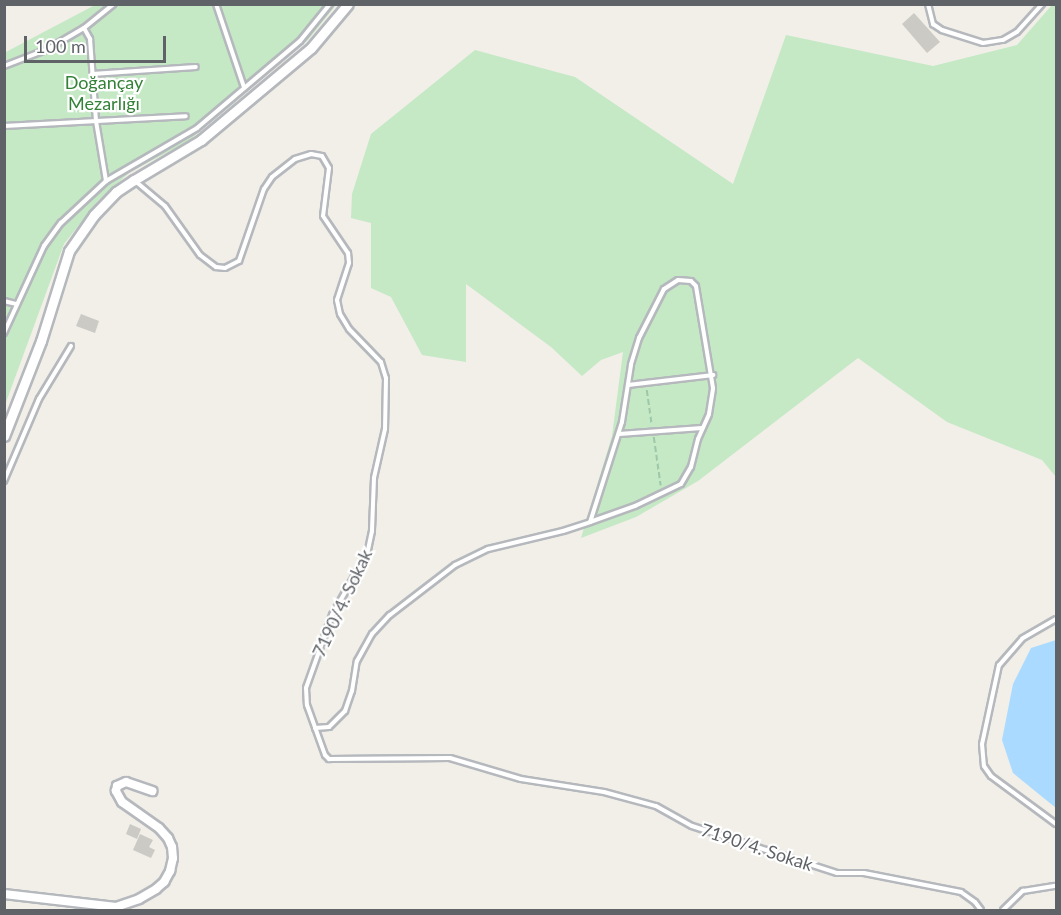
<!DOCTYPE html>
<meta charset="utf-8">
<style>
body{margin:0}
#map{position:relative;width:1061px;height:915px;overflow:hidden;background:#f1efe8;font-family:Lato,sans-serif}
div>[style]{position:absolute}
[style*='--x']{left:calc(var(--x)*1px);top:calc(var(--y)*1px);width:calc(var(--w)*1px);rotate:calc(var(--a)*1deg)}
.green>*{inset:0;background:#c5e8c5}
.water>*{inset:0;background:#aadaff}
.building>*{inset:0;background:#cccac5}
.path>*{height:1.5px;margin-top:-0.75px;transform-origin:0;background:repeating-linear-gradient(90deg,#9cc7a9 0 6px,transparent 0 9px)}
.roads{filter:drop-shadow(2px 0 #b5b8bc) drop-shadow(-2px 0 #b5b8bc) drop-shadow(0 2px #b5b8bc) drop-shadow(0 -2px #b5b8bc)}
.service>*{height:4px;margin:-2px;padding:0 2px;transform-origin:2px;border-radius:2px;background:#fff}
.minor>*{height:8px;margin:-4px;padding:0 4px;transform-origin:4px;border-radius:4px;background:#fff}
.tertiary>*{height:9px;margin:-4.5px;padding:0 4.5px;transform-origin:4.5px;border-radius:4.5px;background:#fff}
span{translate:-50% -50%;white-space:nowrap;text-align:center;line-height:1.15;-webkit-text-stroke:4.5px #fff;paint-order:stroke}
.park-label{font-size:18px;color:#348238}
.street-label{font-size:18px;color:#5f6368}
.frame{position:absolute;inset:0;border:6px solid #5f6368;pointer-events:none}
.scale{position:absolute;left:24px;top:36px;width:142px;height:27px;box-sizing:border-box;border:3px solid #5f6368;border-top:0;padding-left:8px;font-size:18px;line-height:21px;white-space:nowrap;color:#5f6368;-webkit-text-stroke:4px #fff;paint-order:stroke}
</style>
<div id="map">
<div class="green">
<i style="clip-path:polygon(95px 5px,336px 5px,308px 40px,224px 109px,189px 141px,130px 172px,98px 201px,64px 244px,5px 405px,4px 53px)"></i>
<i style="clip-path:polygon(1052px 5px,1056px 5px,1056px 477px,1042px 460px,947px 422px,858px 358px,698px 481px,636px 517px,581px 538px,612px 436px,623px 352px,601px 360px,582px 376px,551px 347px,466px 284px,466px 362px,422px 355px,391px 297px,371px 288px,371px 223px,351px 218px,352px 194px,371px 134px,475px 50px,575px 77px,733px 184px,786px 35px,933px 66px,1017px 45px)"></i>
</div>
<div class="water">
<i style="clip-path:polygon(1056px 640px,1056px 808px,1013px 773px,1002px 740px,1013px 684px,1031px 648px)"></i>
</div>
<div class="building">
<i style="clip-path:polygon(914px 13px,940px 42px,927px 53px,902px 24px)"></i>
<i style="clip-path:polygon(81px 314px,99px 321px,95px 333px,76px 326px)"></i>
<i style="clip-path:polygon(130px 824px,141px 829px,137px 839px,126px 834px)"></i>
<i style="clip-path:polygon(140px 834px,153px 840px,149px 847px,155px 850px,151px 858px,133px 850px)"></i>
</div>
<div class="path">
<i style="--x:647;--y:390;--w:34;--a:82"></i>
<i style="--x:654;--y:437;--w:49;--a:81.9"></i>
</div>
<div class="roads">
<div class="service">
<i style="--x:216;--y:4;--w:88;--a:71.4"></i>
<i style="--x:928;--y:4;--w:21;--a:76"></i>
<i style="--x:933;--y:24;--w:11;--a:34"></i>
<i style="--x:942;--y:30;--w:43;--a:17.6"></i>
<i style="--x:983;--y:43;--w:20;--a:-9"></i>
<i style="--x:1003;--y:40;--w:16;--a:-30"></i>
<i style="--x:1017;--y:32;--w:38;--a:-48"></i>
<i style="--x:84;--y:28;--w:13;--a:61"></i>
<i style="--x:90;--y:39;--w:82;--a:85.8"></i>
<i style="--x:96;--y:121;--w:61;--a:80.5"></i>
<i style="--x:4;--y:66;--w:47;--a:-21.1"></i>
<i style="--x:48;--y:49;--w:42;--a:-30.3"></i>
<i style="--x:84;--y:28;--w:38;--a:-39"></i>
<i style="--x:92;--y:74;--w:104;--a:-3.9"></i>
<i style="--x:4;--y:126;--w:182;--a:-3.1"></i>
<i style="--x:134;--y:180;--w:40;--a:40"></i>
<i style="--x:165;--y:206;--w:60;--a:54.5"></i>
<i style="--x:200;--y:255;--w:20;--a:37"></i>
<i style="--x:216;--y:267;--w:9;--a:6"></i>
<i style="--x:225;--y:268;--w:16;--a:-27"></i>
<i style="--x:239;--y:261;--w:76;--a:-70.9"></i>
<i style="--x:264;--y:189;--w:14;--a:-56"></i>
<i style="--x:272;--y:177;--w:29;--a:-38"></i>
<i style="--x:295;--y:159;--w:17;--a:-17"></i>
<i style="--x:311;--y:154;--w:11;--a:10"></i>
<i style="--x:322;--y:156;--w:14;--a:60"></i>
<i style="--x:329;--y:168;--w:48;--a:97.1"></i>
<i style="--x:323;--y:216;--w:45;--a:56"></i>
<i style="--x:348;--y:253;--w:10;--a:84"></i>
<i style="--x:349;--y:263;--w:39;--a:108"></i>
<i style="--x:337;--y:300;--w:14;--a:78"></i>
<i style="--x:340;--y:314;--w:17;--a:59"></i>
<i style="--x:349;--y:329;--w:46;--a:45.9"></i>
<i style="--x:381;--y:362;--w:17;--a:73"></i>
<i style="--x:386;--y:378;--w:51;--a:91.1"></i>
<i style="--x:385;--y:429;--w:50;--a:102.7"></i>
<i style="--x:374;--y:478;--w:53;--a:92.2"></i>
<i style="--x:372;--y:531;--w:24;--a:102"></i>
<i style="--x:367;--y:554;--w:70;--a:119.8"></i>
<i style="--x:332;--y:615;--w:77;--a:109.6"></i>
<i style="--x:306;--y:688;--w:17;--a:87"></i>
<i style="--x:307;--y:705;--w:53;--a:70.2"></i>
<i style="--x:325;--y:755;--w:6;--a:45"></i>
<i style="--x:329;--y:759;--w:121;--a:-0.5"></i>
<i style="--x:450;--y:758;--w:74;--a:16.5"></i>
<i style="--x:521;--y:779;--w:84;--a:8.9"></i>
<i style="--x:604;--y:792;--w:54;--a:15.1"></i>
<i style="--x:656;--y:806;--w:41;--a:29.1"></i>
<i style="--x:692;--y:826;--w:152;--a:18"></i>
<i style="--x:837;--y:873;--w:27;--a:0"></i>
<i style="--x:864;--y:873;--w:99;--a:11.1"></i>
<i style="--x:961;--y:892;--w:17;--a:36"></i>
<i style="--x:975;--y:902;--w:10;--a:53"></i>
<i style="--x:4;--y:301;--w:12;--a:14"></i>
<i style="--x:4;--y:333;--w:96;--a:-65.3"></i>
<i style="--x:44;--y:246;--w:29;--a:-54"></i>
<i style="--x:61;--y:223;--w:62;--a:-43"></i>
<i style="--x:106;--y:181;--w:105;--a:-30.2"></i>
<i style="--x:197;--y:128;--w:135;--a:-40.2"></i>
<i style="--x:300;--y:41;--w:48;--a:-51"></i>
<i style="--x:628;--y:385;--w:86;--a:-6.7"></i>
<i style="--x:619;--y:434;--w:83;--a:-4.1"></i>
<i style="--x:4;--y:481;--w:89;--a:-66.9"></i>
<i style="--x:39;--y:399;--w:62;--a:-58.9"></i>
<i style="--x:1056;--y:619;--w:39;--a:150"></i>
<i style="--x:1022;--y:639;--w:35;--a:131"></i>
<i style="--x:999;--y:665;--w:81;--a:102.1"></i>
<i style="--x:982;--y:744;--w:22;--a:85"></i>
<i style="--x:984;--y:766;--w:12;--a:55"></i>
<i style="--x:991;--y:776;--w:81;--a:36.4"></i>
<i style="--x:315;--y:728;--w:14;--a:-4"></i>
<i style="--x:329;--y:727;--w:23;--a:-45"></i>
<i style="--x:345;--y:711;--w:21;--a:-71"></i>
<i style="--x:352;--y:691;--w:30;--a:-81"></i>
<i style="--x:357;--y:661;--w:31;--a:-61"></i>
<i style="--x:372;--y:634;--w:26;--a:-47"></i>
<i style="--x:390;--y:615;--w:82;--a:-37.6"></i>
<i style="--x:455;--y:565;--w:37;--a:-26"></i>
<i style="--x:488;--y:549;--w:77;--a:-13.5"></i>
<i style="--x:563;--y:531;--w:28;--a:-18"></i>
<i style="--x:590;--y:522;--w:48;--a:-19.6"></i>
<i style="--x:635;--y:506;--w:51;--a:-25.6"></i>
<i style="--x:681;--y:484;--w:20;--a:-60"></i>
<i style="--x:691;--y:467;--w:29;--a:-76"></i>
<i style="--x:698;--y:439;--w:27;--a:-66"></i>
<i style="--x:709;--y:414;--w:26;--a:-81"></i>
<i style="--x:713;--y:388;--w:103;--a:-99.5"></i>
<i style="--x:696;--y:286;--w:7;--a:-135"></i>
<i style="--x:691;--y:281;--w:13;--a:-176"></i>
<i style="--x:678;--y:280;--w:17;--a:147"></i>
<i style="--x:664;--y:289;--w:55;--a:117"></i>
<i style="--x:639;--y:338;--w:28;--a:107"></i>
<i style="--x:631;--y:365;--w:58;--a:99"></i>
<i style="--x:622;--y:422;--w:105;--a:107.7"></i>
<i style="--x:1003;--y:910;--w:28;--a:-44"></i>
<i style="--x:1023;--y:891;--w:33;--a:-9"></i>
</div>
<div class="minor">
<i style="--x:4;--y:894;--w:113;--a:6.6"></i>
<i style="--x:116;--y:907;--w:24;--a:-19"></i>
<i style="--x:139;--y:899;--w:20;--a:-30"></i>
<i style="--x:156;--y:889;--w:11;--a:-41"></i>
<i style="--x:164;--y:882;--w:13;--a:-61"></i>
<i style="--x:170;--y:871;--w:13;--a:-77"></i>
<i style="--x:173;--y:858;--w:11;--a:-95"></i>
<i style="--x:172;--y:847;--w:10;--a:-114"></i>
<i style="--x:168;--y:838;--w:13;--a:-132"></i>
<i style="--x:159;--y:828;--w:45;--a:-144.9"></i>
<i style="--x:122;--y:802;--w:13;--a:-119"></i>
<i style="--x:116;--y:791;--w:5;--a:-79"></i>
<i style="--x:117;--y:786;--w:10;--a:-24"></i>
<i style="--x:126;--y:782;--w:28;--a:19"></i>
</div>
<div class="tertiary">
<i style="--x:4;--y:436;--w:102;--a:-68.7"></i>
<i style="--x:41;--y:341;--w:94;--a:-72.7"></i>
<i style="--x:69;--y:251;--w:44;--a:-55.2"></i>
<i style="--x:94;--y:215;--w:32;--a:-46"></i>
<i style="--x:116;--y:192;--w:22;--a:-34"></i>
<i style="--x:134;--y:180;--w:78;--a:-30.8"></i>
<i style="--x:201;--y:140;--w:143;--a:-39.9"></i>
<i style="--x:311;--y:48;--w:57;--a:-49.9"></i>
</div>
</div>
<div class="park-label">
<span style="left:104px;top:93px">Doğançay<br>Mezarlığı</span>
</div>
<div class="street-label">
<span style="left:342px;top:603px;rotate:-65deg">7190/4. Sokak</span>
<span style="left:757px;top:847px;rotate:18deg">7190/4. Sokak</span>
</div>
<div class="frame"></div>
<div class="scale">100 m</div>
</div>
